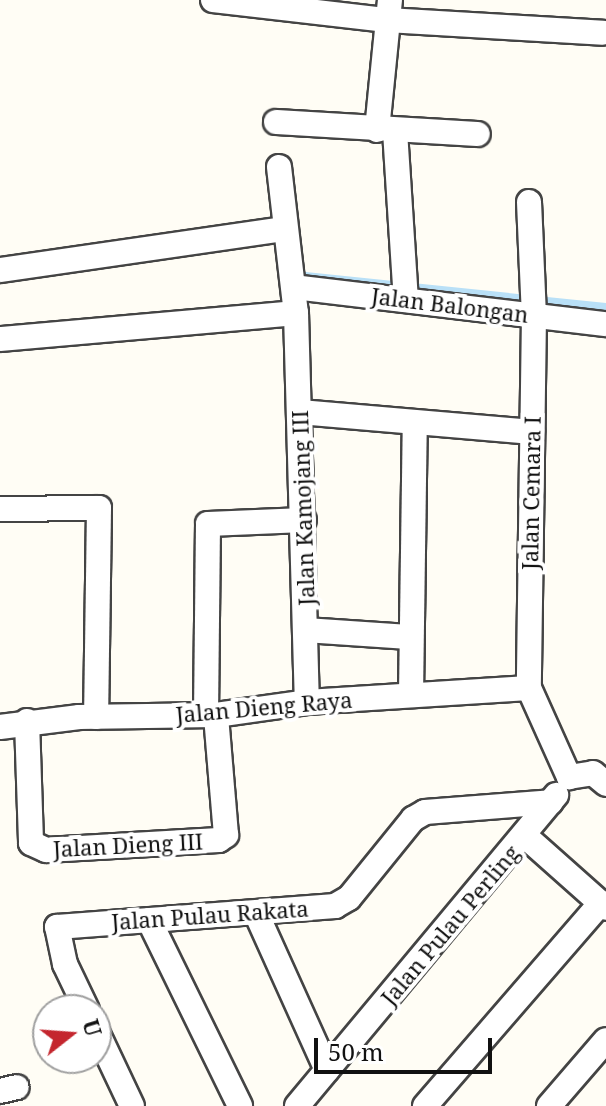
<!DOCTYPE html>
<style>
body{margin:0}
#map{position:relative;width:606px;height:1106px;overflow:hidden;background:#fffdf5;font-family:"Noto Serif",serif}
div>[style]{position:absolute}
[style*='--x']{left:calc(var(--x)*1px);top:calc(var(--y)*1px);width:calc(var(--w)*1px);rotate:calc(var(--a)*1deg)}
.stream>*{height:7px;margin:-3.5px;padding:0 3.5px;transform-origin:3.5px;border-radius:3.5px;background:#b9e0f7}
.roads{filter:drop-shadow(2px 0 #444) drop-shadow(-2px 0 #444) drop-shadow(0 2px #444) drop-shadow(0 -2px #444)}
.minor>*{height:24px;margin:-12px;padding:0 12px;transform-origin:12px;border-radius:12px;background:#fff}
span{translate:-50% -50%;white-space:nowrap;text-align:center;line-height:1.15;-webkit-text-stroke:8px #fff;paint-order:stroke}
.street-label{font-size:22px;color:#111}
.north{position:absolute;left:32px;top:994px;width:80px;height:80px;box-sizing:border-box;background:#fff;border:2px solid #a0a0a0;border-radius:50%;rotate:73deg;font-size:22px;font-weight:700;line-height:32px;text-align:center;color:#111}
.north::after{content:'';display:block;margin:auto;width:28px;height:36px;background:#c4262e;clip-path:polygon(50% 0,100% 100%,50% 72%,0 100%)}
.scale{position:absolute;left:314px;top:1038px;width:178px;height:36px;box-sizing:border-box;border:4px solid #111;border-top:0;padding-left:10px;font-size:24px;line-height:28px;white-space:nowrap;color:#111;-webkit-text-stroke:6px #fff;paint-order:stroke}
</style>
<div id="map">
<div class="stream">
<i style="--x:305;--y:275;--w:303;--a:5.9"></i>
</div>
<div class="roads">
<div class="minor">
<i style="--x:213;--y:0;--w:175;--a:6.6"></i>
<i style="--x:387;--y:20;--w:216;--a:3.4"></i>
<i style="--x:276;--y:122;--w:202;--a:3.4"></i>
<i style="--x:377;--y:130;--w:131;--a:-84.3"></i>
<i style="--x:395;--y:131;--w:168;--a:86.3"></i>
<i style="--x:279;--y:167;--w:147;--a:83.4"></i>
<i style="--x:296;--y:313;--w:389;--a:88.4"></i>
<i style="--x:529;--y:202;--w:113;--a:87.5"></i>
<i style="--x:534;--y:315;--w:373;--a:90.8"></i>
<i style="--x:529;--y:688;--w:98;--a:65.8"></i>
<i style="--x:0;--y:270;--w:286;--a:-8.2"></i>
<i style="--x:294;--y:287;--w:314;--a:6.8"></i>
<i style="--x:0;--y:339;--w:297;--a:-5"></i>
<i style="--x:300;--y:412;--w:233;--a:4.9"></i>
<i style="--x:0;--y:509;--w:99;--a:-0.6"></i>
<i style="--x:99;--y:508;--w:209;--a:90.8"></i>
<i style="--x:306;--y:630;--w:102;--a:3.9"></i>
<i style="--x:411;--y:695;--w:270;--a:-89.2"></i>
<i style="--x:206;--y:715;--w:191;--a:-89.4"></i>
<i style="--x:208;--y:524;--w:96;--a:-2.4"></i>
<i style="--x:27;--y:721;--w:122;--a:88.1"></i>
<i style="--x:31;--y:843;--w:17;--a:25"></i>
<i style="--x:46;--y:850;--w:173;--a:-3.3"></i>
<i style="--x:219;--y:840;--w:9;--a:-36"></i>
<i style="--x:226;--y:835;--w:120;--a:-94.8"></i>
<i style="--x:0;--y:727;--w:80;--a:-7.2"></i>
<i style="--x:79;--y:717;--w:137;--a:-0.8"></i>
<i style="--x:216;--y:715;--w:92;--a:-8.1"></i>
<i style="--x:307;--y:702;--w:222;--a:-3.6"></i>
<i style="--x:569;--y:777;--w:24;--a:-9"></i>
<i style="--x:593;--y:773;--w:17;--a:40"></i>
<i style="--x:525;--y:836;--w:108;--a:41.6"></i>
<i style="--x:257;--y:915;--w:170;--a:65.7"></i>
<i style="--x:149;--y:920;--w:207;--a:63.9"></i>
<i style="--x:87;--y:1010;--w:51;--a:-115.6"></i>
<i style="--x:65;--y:964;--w:38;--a:-102"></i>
<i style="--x:57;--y:927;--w:279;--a:-4.3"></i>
<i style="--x:335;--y:906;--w:16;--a:-30"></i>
<i style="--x:349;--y:898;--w:102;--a:-51"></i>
<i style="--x:413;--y:819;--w:14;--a:-30"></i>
<i style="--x:425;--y:812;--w:126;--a:-4.5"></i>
<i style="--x:96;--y:1030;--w:84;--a:64.7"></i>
<i style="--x:0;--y:1091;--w:17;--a:-13"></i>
<i style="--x:297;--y:1106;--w:405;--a:-50.2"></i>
<i style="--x:425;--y:1106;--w:269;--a:-49.1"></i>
<i style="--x:549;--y:1106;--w:87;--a:-49.2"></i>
</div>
</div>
<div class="street-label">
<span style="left:450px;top:305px;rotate:7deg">Jalan Balongan</span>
<span style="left:531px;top:493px;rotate:-89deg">Jalan Cemara I</span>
<span style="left:303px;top:508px;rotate:-92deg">Jalan Kamojang III</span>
<span style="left:264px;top:707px;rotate:-5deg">Jalan Dieng Raya</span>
<span style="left:128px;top:845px;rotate:-3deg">Jalan Dieng III</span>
<span style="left:210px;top:915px;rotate:-4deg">Jalan Pulau Rakata</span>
<span style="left:450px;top:925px;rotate:-50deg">Jalan Pulau Perling</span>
</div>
<div class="north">U</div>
<div class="scale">50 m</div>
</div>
